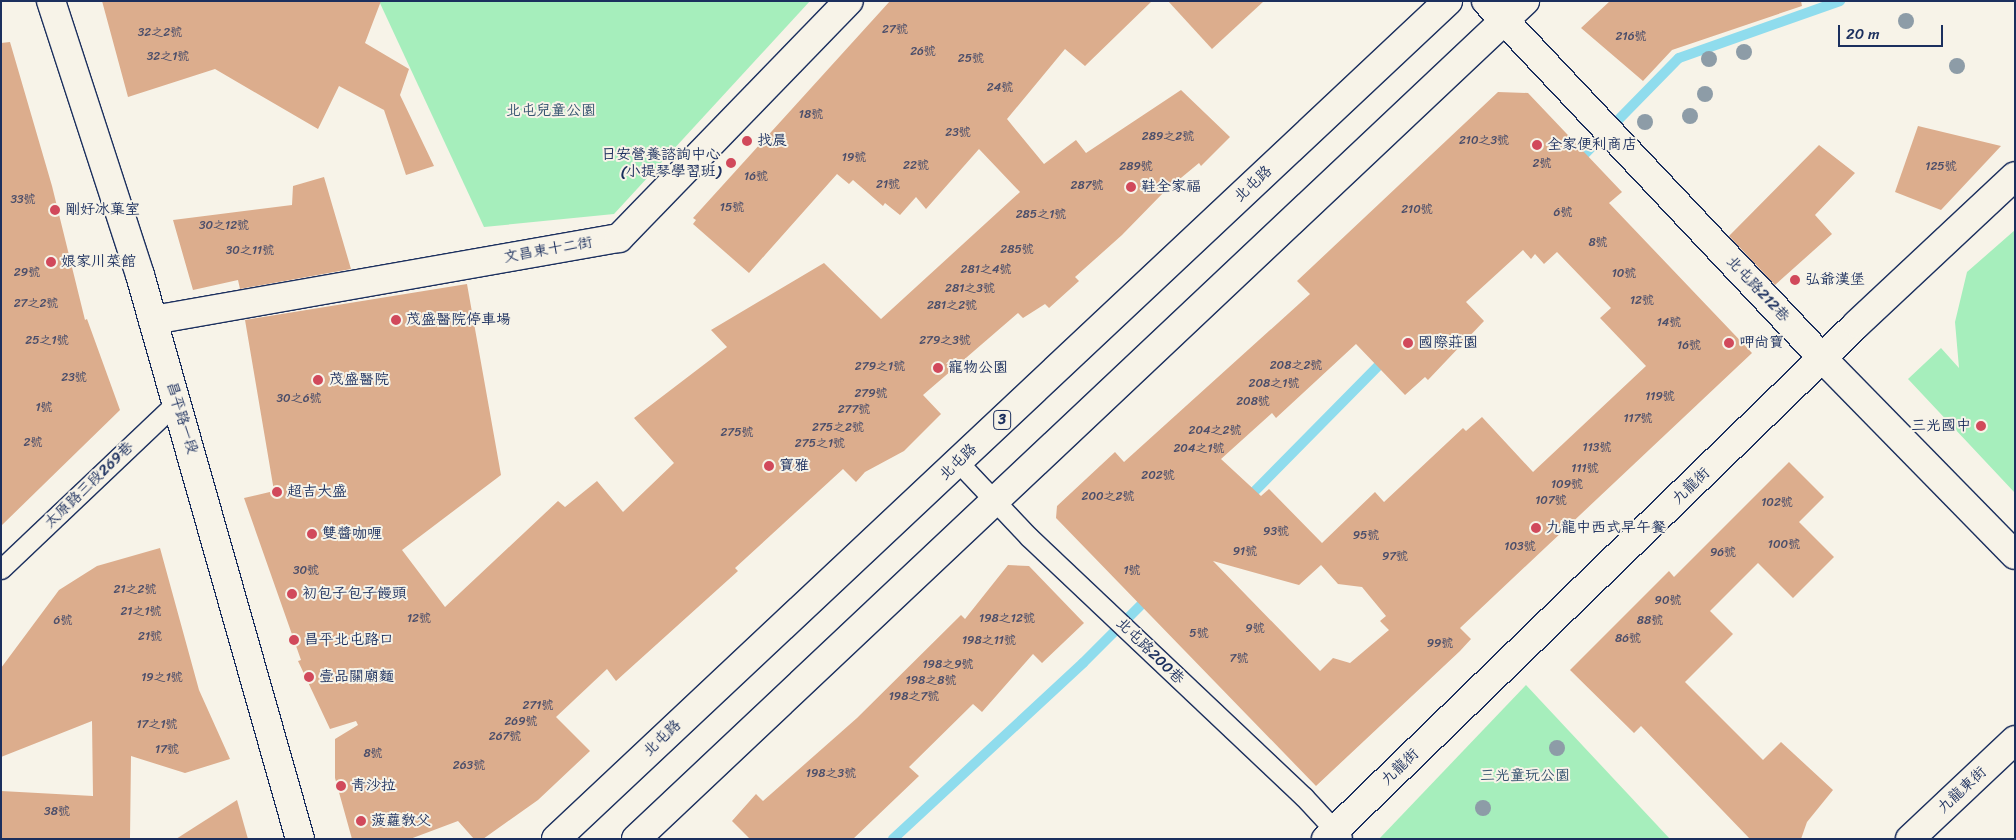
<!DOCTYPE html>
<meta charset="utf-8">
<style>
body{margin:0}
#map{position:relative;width:2016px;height:840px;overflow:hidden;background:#f7f3e8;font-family:Sriracha,"LXGW WenKai TC",sans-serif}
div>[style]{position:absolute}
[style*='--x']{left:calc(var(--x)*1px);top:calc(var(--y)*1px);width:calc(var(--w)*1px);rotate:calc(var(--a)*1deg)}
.green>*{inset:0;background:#a6eebc}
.stream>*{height:10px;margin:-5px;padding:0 5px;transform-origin:5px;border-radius:5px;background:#8fdced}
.building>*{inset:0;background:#dcad8d}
.roads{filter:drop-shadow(1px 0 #1b2f5e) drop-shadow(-1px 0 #1b2f5e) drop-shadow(0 1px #1b2f5e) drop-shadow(0 -1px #1b2f5e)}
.service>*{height:19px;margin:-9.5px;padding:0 9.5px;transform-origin:9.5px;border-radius:9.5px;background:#f7f3e8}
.minor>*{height:28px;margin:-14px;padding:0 14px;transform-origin:14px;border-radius:14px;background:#f7f3e8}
.tertiary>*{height:28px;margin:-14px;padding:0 14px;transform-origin:14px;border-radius:14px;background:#f7f3e8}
.primary>*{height:28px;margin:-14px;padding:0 14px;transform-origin:14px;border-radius:14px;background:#f7f3e8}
.trees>*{width:16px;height:16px;margin:-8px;border-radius:50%;background:#8d9ca7}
.dots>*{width:14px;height:14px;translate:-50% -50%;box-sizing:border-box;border:2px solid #f7f3e8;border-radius:50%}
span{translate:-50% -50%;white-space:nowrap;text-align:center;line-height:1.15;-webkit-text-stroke:4px #f7f3e8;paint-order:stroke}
.number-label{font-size:12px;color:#4b4e6a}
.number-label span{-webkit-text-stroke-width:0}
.shield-label span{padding:1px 4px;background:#f7f3e8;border:1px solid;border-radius:4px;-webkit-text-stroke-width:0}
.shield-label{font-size:14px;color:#1b2f5e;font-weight:700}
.park-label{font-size:15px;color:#375571}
.poi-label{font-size:15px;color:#1b2f5e}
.left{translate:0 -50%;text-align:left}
.right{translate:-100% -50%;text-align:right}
.street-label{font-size:15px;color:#1b2f5e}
.frame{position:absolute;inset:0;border:2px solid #1b2f5e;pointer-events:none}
.scale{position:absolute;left:1838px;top:25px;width:105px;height:22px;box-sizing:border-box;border:2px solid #1b2f5e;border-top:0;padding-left:6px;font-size:15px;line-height:18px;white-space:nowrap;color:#1b2f5e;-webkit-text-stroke:4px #f7f3e8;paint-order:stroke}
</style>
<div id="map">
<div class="green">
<i style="clip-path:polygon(379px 1px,810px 1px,614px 214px,484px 227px)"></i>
<i style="clip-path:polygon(2015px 230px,2015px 493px,1908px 379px,1941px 348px,1959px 368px,1955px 322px,1967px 272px)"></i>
<i style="clip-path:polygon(1526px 685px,1670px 839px,1379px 839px)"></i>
</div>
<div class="stream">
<i style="--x:1576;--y:163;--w:147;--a:-45.6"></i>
<i style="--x:1679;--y:58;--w:171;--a:-19.5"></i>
<i style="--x:1247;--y:499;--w:198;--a:-45.4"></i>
<i style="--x:893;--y:839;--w:259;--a:-42.8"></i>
<i style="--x:1083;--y:663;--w:95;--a:-45"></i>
</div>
<div class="building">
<i style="clip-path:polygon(102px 1px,381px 1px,365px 43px,409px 69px,400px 95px,434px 166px,406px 175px,384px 110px,339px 86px,318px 129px,215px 69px,128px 97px)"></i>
<i style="clip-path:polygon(890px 1px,1152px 1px,1085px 66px,1065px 49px,1007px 119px,1044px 164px,1076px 140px,1086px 153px,1181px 90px,1230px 137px,1201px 166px,1199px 163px,1164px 192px,1122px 235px,1075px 277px,1079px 281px,1049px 308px,1045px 304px,1023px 318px,1018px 313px,923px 395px,941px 414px,904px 451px,865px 472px,856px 482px,843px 469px,735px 568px,738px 571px,616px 681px,607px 669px,556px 717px,590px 751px,538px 800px,483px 839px,474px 839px,458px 821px,410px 839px,352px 839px,335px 778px,335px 739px,358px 725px,356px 721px,330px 729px,298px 661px,301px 660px,244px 498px,274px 491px,245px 320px,467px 284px,501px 475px,402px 550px,445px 607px,558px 501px,565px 507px,597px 481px,623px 512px,674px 463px,634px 418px,727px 347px,711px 330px,824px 263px,881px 319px,1020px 192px,979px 149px,926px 209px,916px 197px,900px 215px,885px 203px,883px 206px,853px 180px,849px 184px,837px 174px,749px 273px,693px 224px,696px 220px,693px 218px)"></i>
<i style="clip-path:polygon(1168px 1px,1264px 1px,1212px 49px)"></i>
<i style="clip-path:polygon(1610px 1px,1801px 1px,1802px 6px,1672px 50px,1643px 81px,1581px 28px)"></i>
<i style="clip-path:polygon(10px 42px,52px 186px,85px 320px,87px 319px,120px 410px,1px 526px,1px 43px)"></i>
<i style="clip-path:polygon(evenodd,1498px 92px,1528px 93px,1622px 192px,1609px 203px,1752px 353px,1460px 628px,1471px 639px,1460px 651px,1316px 786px,1056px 518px,1057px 506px,1115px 452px,1124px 462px,1310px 294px,1297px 281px,1498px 92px,1523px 250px,1531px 259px,1535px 254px,1544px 264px,1557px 252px,1611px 308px,1600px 318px,1646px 366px,1533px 472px,1482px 417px,1466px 431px,1463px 428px,1384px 502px,1375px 492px,1322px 543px,1269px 489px,1261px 496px,1221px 459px,1272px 413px,1276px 418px,1356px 344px,1405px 395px,1425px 377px,1428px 380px,1484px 321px,1466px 302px,1523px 250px,1498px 92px,1213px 561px,1299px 585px,1321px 565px,1338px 584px,1362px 587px,1386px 616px,1380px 621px,1389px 630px,1350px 663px,1333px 658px,1320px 671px,1213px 561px)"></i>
<i style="clip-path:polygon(1918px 126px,2001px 146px,1941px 210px,1895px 192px)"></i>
<i style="clip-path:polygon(1819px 145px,1855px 173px,1815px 215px,1832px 234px,1775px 285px,1729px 236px)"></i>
<i style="clip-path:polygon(324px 177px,351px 269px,240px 289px,238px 280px,193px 290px,173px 220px,292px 205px,293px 186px)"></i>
<i style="clip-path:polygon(1789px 462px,1824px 497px,1799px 522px,1834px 557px,1793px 598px,1758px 563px,1710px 611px,1733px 634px,1685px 682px,1763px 760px,1781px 742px,1833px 790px,1807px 822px,1801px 839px,1750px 839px,1641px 726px,1634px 733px,1570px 670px,1669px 571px,1674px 577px)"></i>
<i style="clip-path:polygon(160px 548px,199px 690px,230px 759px,185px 773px,131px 756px,130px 839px,1px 839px,1px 791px,93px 796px,92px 721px,1px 757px,1px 668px,59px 590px,97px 566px)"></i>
<i style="clip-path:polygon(1008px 565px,1029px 566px,1084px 623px,1042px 663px,1033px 654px,982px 712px,973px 704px,909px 767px,919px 776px,853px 839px,750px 839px,732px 821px,756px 794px,763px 801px,857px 718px,961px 615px,965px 619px)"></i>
<i style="clip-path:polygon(237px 800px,248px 839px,176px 839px)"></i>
</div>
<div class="roads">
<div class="service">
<i style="--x:958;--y:462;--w:103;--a:46.6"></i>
<i style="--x:1029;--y:537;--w:378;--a:43.4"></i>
<i style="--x:1304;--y:797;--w:56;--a:47.2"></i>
<i style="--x:1;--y:569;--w:243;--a:-43.5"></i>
</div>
<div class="minor">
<i style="--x:1486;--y:1;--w:492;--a:46.7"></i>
<i style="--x:1823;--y:359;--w:274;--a:45.6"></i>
<i style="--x:153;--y:320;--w:473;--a:-10"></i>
<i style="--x:619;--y:238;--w:330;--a:-45.9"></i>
<i style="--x:1326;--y:839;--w:740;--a:-44.12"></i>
<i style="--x:1857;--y:324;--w:216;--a:-43.1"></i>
<i style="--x:1910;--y:839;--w:144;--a:-43.3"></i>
</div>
<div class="tertiary">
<i style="--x:51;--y:1;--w:288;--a:72"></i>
<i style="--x:140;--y:275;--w:586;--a:74.16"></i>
</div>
<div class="primary">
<i style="--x:556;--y:839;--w:1224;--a:-43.21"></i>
<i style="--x:636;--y:839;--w:1222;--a:-43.31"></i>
</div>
</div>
<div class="trees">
<i style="left:1906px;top:21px"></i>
<i style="left:1744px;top:52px"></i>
<i style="left:1709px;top:59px"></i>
<i style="left:1957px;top:66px"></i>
<i style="left:1705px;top:94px"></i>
<i style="left:1690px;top:116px"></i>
<i style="left:1645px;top:122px"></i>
<i style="left:1557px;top:748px"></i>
<i style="left:1483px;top:808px"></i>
</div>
<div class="dots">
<i style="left:747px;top:141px;background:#d1495b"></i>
<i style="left:1537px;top:145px;background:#d1495b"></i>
<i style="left:731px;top:163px;background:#d1495b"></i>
<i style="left:1131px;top:187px;background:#d1495b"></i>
<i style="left:55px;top:210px;background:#d1495b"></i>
<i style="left:51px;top:262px;background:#d1495b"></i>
<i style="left:1795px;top:280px;background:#d1495b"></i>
<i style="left:396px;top:320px;background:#d1495b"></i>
<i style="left:1408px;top:343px;background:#d1495b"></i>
<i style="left:1729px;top:343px;background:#d1495b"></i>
<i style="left:938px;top:368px;background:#d1495b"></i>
<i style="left:318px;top:380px;background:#d1495b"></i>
<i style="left:1981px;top:426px;background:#d1495b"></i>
<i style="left:769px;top:466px;background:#d1495b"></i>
<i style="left:277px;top:492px;background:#d1495b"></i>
<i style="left:1536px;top:528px;background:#d1495b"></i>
<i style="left:312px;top:534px;background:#d1495b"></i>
<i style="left:292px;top:594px;background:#d1495b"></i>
<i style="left:294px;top:640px;background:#d1495b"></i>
<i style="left:309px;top:677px;background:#d1495b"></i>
<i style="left:341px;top:786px;background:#d1495b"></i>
<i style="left:361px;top:821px;background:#d1495b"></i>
</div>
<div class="number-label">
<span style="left:895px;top:30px">27號</span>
<span style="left:160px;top:33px">32之2號</span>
<span style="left:1631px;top:37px">216號</span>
<span style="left:923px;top:52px">26號</span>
<span style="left:168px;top:57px">32之1號</span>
<span style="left:971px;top:59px">25號</span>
<span style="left:1000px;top:88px">24號</span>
<span style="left:811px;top:115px">18號</span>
<span style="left:958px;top:133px">23號</span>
<span style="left:1168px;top:137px">289之2號</span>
<span style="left:1484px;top:141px">210之3號</span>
<span style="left:854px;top:158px">19號</span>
<span style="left:1542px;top:164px">2號</span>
<span style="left:916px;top:166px">22號</span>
<span style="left:1136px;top:167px">289號</span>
<span style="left:1941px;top:167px">125號</span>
<span style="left:756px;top:177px">16號</span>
<span style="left:888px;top:185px">21號</span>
<span style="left:1087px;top:186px">287號</span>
<span style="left:23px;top:200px">33號</span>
<span style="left:732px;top:208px">15號</span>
<span style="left:1417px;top:210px">210號</span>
<span style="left:1563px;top:213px">6號</span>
<span style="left:1041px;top:215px">285之1號</span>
<span style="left:224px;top:226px">30之12號</span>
<span style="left:1598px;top:243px">8號</span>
<span style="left:1017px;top:250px">285號</span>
<span style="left:250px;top:251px">30之11號</span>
<span style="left:986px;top:270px">281之4號</span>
<span style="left:27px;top:273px">29號</span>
<span style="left:1624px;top:274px">10號</span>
<span style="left:970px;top:289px">281之3號</span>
<span style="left:1642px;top:301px">12號</span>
<span style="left:36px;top:304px">27之2號</span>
<span style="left:952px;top:306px">281之2號</span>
<span style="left:1669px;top:323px">14號</span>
<span style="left:47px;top:341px">25之1號</span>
<span style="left:945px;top:341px">279之3號</span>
<span style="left:1689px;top:346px">16號</span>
<span style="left:1296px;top:366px">208之2號</span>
<span style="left:880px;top:367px">279之1號</span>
<span style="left:74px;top:378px">23號</span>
<span style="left:1274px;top:384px">208之1號</span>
<span style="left:871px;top:394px">279號</span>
<span style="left:1660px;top:397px">119號</span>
<span style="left:299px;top:399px">30之6號</span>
<span style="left:1253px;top:402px">208號</span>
<span style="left:44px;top:408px">1號</span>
<span style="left:854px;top:410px">277號</span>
<span style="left:1638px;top:419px">117號</span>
<span style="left:838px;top:428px">275之2號</span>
<span style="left:1215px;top:431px">204之2號</span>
<span style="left:737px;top:433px">275號</span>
<span style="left:33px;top:443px">2號</span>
<span style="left:820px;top:444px">275之1號</span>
<span style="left:1597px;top:448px">113號</span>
<span style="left:1199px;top:449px">204之1號</span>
<span style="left:1585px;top:469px">111號</span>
<span style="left:1158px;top:476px">202號</span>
<span style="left:1567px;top:485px">109號</span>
<span style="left:1108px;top:497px">200之2號</span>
<span style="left:1551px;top:501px">107號</span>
<span style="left:1777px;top:503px">102號</span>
<span style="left:1276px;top:532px">93號</span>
<span style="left:1366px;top:536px">95號</span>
<span style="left:1784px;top:545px">100號</span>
<span style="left:1520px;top:547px">103號</span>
<span style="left:1245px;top:552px">91號</span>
<span style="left:1723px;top:553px">96號</span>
<span style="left:1395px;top:557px">97號</span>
<span style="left:306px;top:571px">30號</span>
<span style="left:1132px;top:571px">1號</span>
<span style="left:135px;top:590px">21之2號</span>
<span style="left:1668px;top:601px">90號</span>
<span style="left:141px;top:612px">21之1號</span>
<span style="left:419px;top:619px">12號</span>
<span style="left:1007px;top:619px">198之12號</span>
<span style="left:63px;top:621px">6號</span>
<span style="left:1650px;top:621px">88號</span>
<span style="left:1255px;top:629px">9號</span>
<span style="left:1199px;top:634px">5號</span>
<span style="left:150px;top:637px">21號</span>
<span style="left:1628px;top:639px">86號</span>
<span style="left:989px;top:641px">198之11號</span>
<span style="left:1440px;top:644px">99號</span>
<span style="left:1239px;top:659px">7號</span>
<span style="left:948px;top:665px">198之9號</span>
<span style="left:162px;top:678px">19之1號</span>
<span style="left:931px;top:681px">198之8號</span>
<span style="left:914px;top:697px">198之7號</span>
<span style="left:538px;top:706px">271號</span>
<span style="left:521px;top:722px">269號</span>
<span style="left:157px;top:725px">17之1號</span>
<span style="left:505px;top:737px">267號</span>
<span style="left:167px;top:750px">17號</span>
<span style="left:373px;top:754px">8號</span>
<span style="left:469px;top:766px">263號</span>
<span style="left:831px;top:774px">198之3號</span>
<span style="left:57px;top:812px">38號</span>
</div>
<div class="shield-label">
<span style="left:1002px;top:420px">3</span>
</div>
<div class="park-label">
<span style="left:551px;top:111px">北屯兒童公園</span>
<span style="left:1525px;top:776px">三光童玩公園</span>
</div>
<div class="poi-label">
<span class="left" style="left:757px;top:141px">找晨</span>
<span class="left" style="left:1547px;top:145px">全家便利商店</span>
<span class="right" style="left:721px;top:163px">日安營養諮詢中心<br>(小提琴學習班)</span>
<span class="left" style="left:1141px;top:187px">鞋全家福</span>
<span class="left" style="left:65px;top:210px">剛好冰菓室</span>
<span class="left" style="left:61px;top:262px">娘家川菜館</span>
<span class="left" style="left:1805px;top:280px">弘爺漢堡</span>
<span class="left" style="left:406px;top:320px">茂盛醫院停車場</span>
<span class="left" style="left:1418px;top:343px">國際莊園</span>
<span class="left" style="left:1739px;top:343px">呷尚寶</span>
<span class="left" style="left:948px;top:368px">寵物公園</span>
<span class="left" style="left:329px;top:380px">茂盛醫院</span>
<span class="right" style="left:1971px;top:426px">三光國中</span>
<span class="left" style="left:779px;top:466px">寶雅</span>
<span class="left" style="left:287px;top:492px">超吉大盛</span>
<span class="left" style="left:1546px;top:528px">九龍中西式早午餐</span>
<span class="left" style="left:322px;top:534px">雙醬咖喱</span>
<span class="left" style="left:302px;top:594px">初包子包子饅頭</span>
<span class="left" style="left:304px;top:640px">昌平北屯路口</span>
<span class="left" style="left:319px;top:677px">壹品關廟麵</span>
<span class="left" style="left:351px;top:786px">青沙拉</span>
<span class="left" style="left:371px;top:821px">菠蘿教父</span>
</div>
<div class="street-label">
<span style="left:1253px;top:184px;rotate:-43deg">北屯路</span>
<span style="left:548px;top:250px;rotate:-10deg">文昌東十二街</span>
<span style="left:1758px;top:289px;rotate:47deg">北屯路212巷</span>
<span style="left:182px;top:418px;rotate:73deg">昌平路一段</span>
<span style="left:958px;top:462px;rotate:-44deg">北屯路</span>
<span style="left:89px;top:485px;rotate:-44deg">太原路三段269巷</span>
<span style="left:1691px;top:486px;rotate:-44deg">九龍街</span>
<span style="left:1150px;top:651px;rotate:44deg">北屯路200巷</span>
<span style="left:662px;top:738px;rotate:-43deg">北屯路</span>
<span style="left:1400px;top:767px;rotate:-44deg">九龍街</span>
<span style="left:1962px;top:790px;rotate:-43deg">九龍東街</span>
</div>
<div class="frame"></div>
<div class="scale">20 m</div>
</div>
